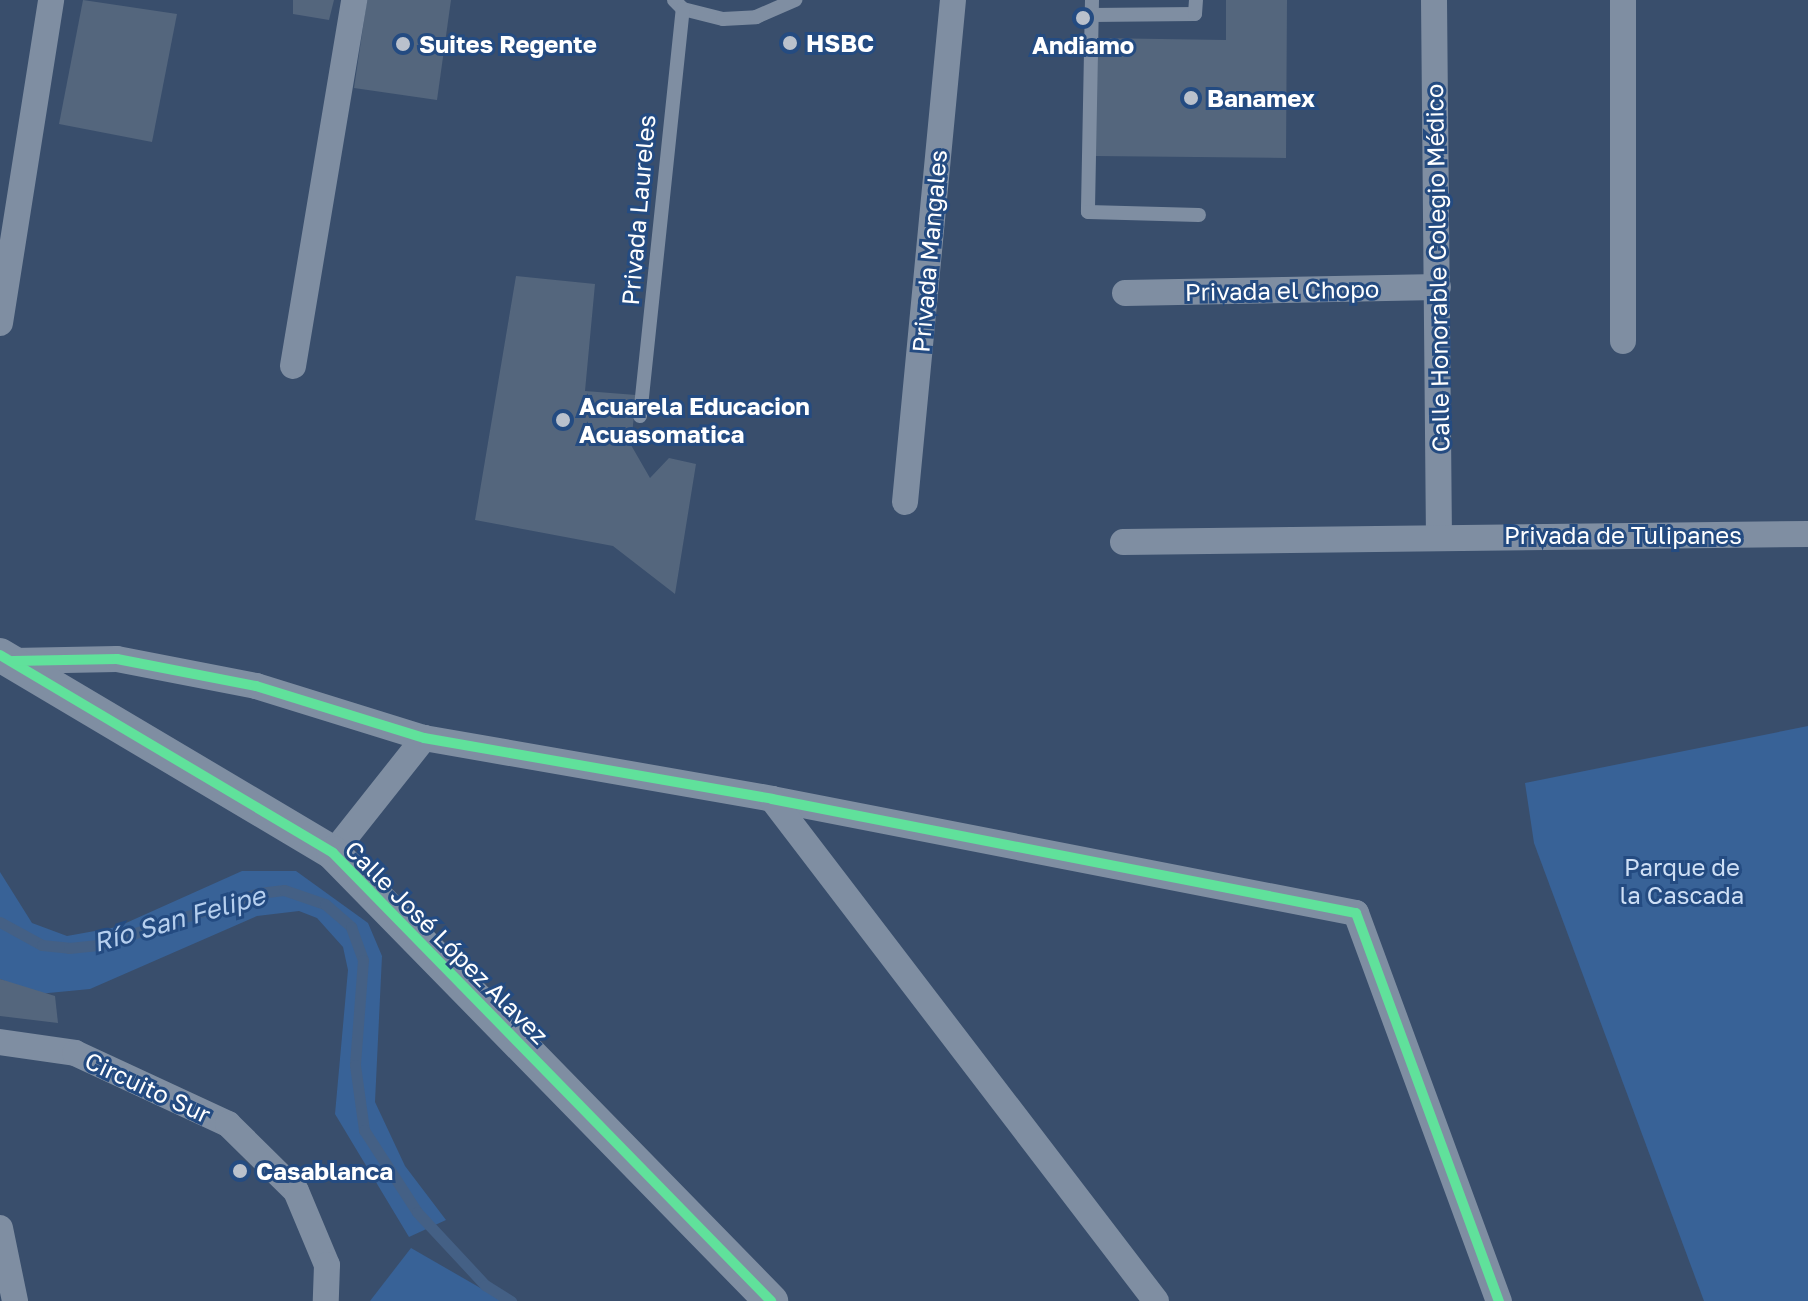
<!DOCTYPE html>
<meta charset="utf-8">
<style>
body{margin:0}
#map{position:relative;width:1808px;height:1301px;overflow:hidden;background:#394e6c;font-family:"Golos Text",sans-serif}
div>[style]{position:absolute}
[style*='--x']{left:calc(var(--x)*1px);top:calc(var(--y)*1px);width:calc(var(--w)*1px);rotate:calc(var(--a)*1deg)}
.green>*{inset:0;background:#386297}
.stream>*{height:11px;margin:-5.5px;padding:0 5.5px;transform-origin:5.5px;border-radius:5.5px;background:#446085}
.building>*{inset:0;background:#54667d}
.service>*{height:14px;margin:-7px;padding:0 7px;transform-origin:7px;border-radius:7px;background:#7f8ea2}
.minor>*{height:26px;margin:-13px;padding:0 13px;transform-origin:13px;border-radius:13px;background:#7f8ea2}
.tertiary>*{height:34px;margin:-17px;padding:0 17px;transform-origin:17px;border-radius:17px;background:#7f8ea2}
.cycleway>*{height:10px;margin:-5px;padding:0 5px;transform-origin:5px;border-radius:5px;background:#60e19b}
.dots>*{width:22px;height:22px;translate:-50% -50%;box-sizing:border-box;border:4px solid #244b81;border-radius:50%}
span{translate:-50% -50%;white-space:nowrap;text-align:center;line-height:1.15;-webkit-text-stroke:6px #244b81;paint-order:stroke}
.poi-label{font-size:24px;color:#fff;font-weight:700}
.left{translate:0 -50%;text-align:left}
.street-label{font-size:24px;color:#fff}
.park-label{font-size:24px;color:#cedff5}
.water-label{font-size:26px;color:#b6cfee;font-style:italic}
</style>
<div id="map">
<div class="green">
<i style="clip-path:polygon(1808px 726px,1808px 1301px,1704px 1301px,1534px 843px,1525px 783px)"></i>
<i style="clip-path:polygon(242px 871px,296px 871px,368px 923px,382px 956px,375px 1102px,405px 1166px,446px 1220px,409px 1237px,335px 1114px,348px 970px,343px 947px,317px 918px,299px 911px,257px 916px,90px 989px,38px 994px,0 979px,0 872px,32px 923px,67px 936px,117px 927px)"></i>
<i style="clip-path:polygon(411px 1248px,503px 1301px,370px 1301px)"></i>
</div>
<div class="stream">
<i style="--x:0;--y:922;--w:48;--a:28.7"></i>
<i style="--x:42;--y:945;--w:27;--a:6"></i>
<i style="--x:69;--y:948;--w:29;--a:-6"></i>
<i style="--x:98;--y:945;--w:169;--a:-17.9"></i>
<i style="--x:259;--y:893;--w:25;--a:-7"></i>
<i style="--x:284;--y:890;--w:43;--a:18.9"></i>
<i style="--x:325;--y:904;--w:35;--a:41"></i>
<i style="--x:351;--y:927;--w:35;--a:70"></i>
<i style="--x:363;--y:960;--w:105;--a:94.4"></i>
<i style="--x:355;--y:1065;--w:66;--a:82.1"></i>
<i style="--x:364;--y:1130;--w:98;--a:57.1"></i>
<i style="--x:417;--y:1212;--w:100;--a:47"></i>
<i style="--x:485;--y:1285;--w:31;--a:32"></i>
</div>
<div class="building">
<i style="clip-path:polygon(83px 0,177px 14px,152px 142px,59px 124px)"></i>
<i style="clip-path:polygon(293px 0,334px 0,329px 20px,293px 14px)"></i>
<i style="clip-path:polygon(367px 0,451px 0,437px 100px,354px 88px)"></i>
<i style="clip-path:polygon(1226px 0,1287px 0,1286px 158px,1095px 156px,1096px 38px,1226px 40px)"></i>
<i style="clip-path:polygon(516px 276px,595px 284px,585px 391px,636px 395px,631px 445px,650px 478px,669px 458px,696px 464px,675px 594px,613px 546px,475px 520px)"></i>
<i style="clip-path:polygon(0 979px,55px 996px,58px 1023px,0 1016px)"></i>
</div>
<div class="service">
<i style="--x:674;--y:0;--w:13;--a:45"></i>
<i style="--x:683;--y:9;--w:41;--a:14"></i>
<i style="--x:723;--y:19;--w:33;--a:-3"></i>
<i style="--x:756;--y:17;--w:43;--a:-23.6"></i>
<i style="--x:1092;--y:0;--w:212;--a:91.1"></i>
<i style="--x:1088;--y:212;--w:111;--a:1.5"></i>
<i style="--x:1091;--y:15;--w:104;--a:-0.6"></i>
<i style="--x:1195;--y:14;--w:14;--a:-86"></i>
<i style="--x:640;--y:416;--w:409;--a:-84"></i>
</div>
<div class="minor">
<i style="--x:1434;--y:0;--w:536;--a:89.47"></i>
<i style="--x:1623;--y:0;--w:341;--a:90"></i>
<i style="--x:1125;--y:293;--w:313;--a:-1.1"></i>
<i style="--x:0;--y:323;--w:327;--a:-81"></i>
<i style="--x:293;--y:366;--w:371;--a:-80.5"></i>
<i style="--x:905;--y:502;--w:504;--a:-84.54"></i>
<i style="--x:1123;--y:542;--w:685;--a:-0.67"></i>
<i style="--x:13;--y:661;--w:104;--a:-1.1"></i>
<i style="--x:117;--y:659;--w:142;--a:11"></i>
<i style="--x:256;--y:686;--w:176;--a:17.2"></i>
<i style="--x:424;--y:738;--w:353;--a:9.9"></i>
<i style="--x:772;--y:799;--w:595;--a:11.05"></i>
<i style="--x:1356;--y:913;--w:414;--a:69.8"></i>
<i style="--x:772;--y:799;--w:632;--a:52.59"></i>
<i style="--x:333;--y:853;--w:147;--a:-51.6"></i>
<i style="--x:0;--y:1042;--w:76;--a:8.3"></i>
<i style="--x:75;--y:1053;--w:169;--a:24.9"></i>
<i style="--x:228;--y:1124;--w:95;--a:44.6"></i>
<i style="--x:296;--y:1191;--w:80;--a:67.3"></i>
<i style="--x:327;--y:1265;--w:36;--a:92"></i>
<i style="--x:0;--y:1228;--w:75;--a:78.4"></i>
</div>
<div class="tertiary">
<i style="--x:0;--y:655;--w:387;--a:30.7"></i>
<i style="--x:333;--y:853;--w:627;--a:45.65"></i>
</div>
<div class="cycleway">
<i style="--x:0;--y:655;--w:387;--a:30.7"></i>
<i style="--x:333;--y:853;--w:627;--a:45.65"></i>
<i style="--x:13;--y:661;--w:104;--a:-1.1"></i>
<i style="--x:117;--y:659;--w:142;--a:11"></i>
<i style="--x:256;--y:686;--w:176;--a:17.2"></i>
<i style="--x:424;--y:738;--w:353;--a:9.9"></i>
<i style="--x:772;--y:799;--w:595;--a:11.05"></i>
<i style="--x:1356;--y:913;--w:414;--a:69.8"></i>
</div>
<div class="dots">
<i style="left:1083px;top:18px;background:#bac1cc"></i>
<i style="left:790px;top:43px;background:#bac1cc"></i>
<i style="left:403px;top:44px;background:#bac1cc"></i>
<i style="left:1191px;top:98px;background:#bac1cc"></i>
<i style="left:563px;top:420px;background:#bac1cc"></i>
<i style="left:240px;top:1171px;background:#bac1cc"></i>
</div>
<div class="poi-label">
<span class="left" style="left:806px;top:43px">HSBC</span>
<span class="left" style="left:419px;top:44px">Suites Regente</span>
<span style="left:1083px;top:45px">Andiamo</span>
<span class="left" style="left:1207px;top:98px">Banamex</span>
<span class="left" style="left:579px;top:420px">Acuarela Educacion<br>Acuasomatica</span>
<span class="left" style="left:256px;top:1171px">Casablanca</span>
</div>
<div class="street-label">
<span style="left:638px;top:210px;rotate:-85deg">Privada Laureles</span>
<span style="left:929px;top:251px;rotate:-85deg">Privada Mangales</span>
<span style="left:1437px;top:268px;rotate:-91deg">Calle Honorable Colegio Médico</span>
<span style="left:1282px;top:290px;rotate:-1deg">Privada el Chopo</span>
<span style="left:1623px;top:535px">Privada de Tulipanes</span>
<span style="left:447px;top:942px;rotate:45deg">Calle José López Alavez</span>
<span style="left:148px;top:1087px;rotate:25deg">Circuito Sur</span>
</div>
<div class="park-label">
<span style="left:1682px;top:881px">Parque de<br>la Cascada</span>
</div>
<div class="water-label">
<span style="left:179px;top:919px;rotate:-16deg">Río San Felipe</span>
</div>
</div>
